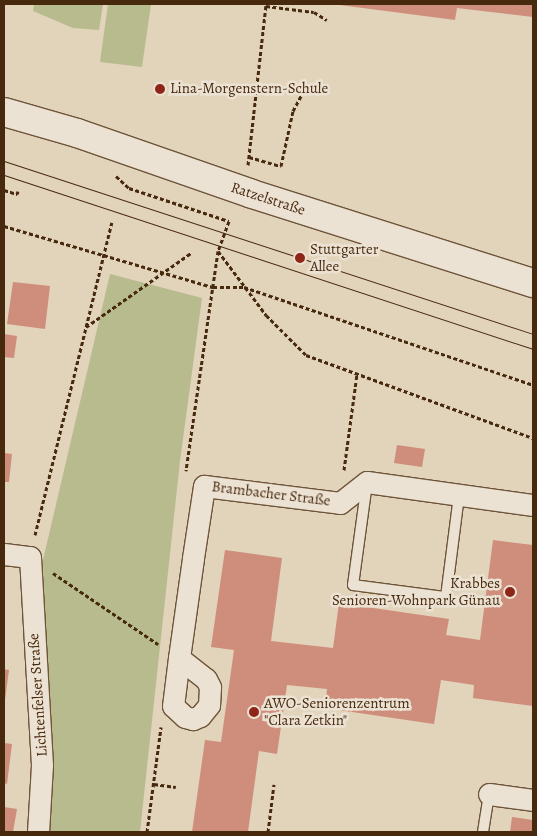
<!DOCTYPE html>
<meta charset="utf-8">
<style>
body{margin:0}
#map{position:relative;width:537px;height:836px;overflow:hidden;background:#e2d3bb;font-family:Alegreya,serif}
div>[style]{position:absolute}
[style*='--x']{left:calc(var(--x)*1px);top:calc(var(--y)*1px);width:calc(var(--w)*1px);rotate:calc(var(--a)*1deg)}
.green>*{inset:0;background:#b7bb8d}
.building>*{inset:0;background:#cf8d7c}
.path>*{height:3px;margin-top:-1.5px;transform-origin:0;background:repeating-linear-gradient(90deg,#47290e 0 4px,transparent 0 6.5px)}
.roads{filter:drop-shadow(1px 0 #6e5439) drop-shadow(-1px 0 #6e5439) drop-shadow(0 1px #6e5439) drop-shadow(0 -1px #6e5439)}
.service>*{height:10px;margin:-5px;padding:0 5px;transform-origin:5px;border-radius:5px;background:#ece2d3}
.minor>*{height:21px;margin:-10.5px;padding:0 10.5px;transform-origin:10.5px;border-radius:10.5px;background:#ece2d3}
.secondary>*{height:28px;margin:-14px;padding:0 14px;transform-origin:14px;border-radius:14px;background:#ece2d3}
.tram>*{height:1px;margin:-0.5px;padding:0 0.5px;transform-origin:0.5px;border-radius:0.5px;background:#47290e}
.dots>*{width:14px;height:14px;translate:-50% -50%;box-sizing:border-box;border:2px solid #ece2d3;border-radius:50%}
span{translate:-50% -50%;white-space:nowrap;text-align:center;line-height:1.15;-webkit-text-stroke:5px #ece2d3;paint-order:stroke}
.poi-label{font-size:15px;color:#47290e}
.left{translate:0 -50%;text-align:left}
.right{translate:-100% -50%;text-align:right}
.street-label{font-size:15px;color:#47290e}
.frame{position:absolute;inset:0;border:5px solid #47290e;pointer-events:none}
</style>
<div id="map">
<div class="green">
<i style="clip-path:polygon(34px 4px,103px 4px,99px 30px,73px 28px,33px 11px)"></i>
<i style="clip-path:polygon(108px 4px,151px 4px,142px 67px,100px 62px)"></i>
<i style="clip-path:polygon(110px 274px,202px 298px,180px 461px,140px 832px,50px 832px,43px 560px)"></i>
</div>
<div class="building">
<i style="clip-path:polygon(332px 4px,533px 4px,533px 17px,457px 8px,455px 20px)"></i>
<i style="clip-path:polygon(13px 282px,50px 286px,45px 329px,7px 324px)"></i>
<i style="clip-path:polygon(4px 334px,17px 336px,14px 358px,4px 357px)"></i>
<i style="clip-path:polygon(397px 445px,425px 449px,422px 467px,394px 463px)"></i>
<i style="clip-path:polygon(4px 453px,12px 454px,9px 482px,4px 482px)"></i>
<i style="clip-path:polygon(493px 540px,533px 545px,533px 706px,473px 698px,474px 685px,441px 680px,434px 724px,325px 708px,327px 689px,287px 685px,277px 754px,259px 751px,248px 832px,192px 832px,205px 740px,221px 742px,234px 650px,211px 647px,225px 550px,282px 558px,271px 641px,333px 648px,339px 603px,449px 619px,446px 635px,480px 640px)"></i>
<i style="clip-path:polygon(4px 669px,9px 670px,5px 700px,4px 700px)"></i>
<i style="clip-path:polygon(4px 743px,12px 744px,7px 784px,4px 783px)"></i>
<i style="clip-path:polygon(4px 807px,17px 809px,13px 832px,4px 832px)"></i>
<i style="clip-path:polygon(512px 817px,533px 820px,533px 832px,510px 832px)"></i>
</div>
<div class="path">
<i style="--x:266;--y:6;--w:48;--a:7.1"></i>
<i style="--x:314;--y:12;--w:15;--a:32"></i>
<i style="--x:249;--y:157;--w:33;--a:16"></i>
<i style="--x:281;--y:166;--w:56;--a:-77.7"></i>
<i style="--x:293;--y:111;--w:24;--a:-62"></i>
<i style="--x:248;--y:165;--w:162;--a:-83.6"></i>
<i style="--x:116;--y:176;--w:18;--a:43"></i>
<i style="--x:129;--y:188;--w:105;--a:18.3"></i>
<i style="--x:229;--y:221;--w:32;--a:110"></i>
<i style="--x:218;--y:251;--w:222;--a:98.3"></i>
<i style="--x:4;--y:190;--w:14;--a:17"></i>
<i style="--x:17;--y:194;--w:3;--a:-72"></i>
<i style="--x:4;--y:226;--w:218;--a:16.3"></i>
<i style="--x:213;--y:287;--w:31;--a:0"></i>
<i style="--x:244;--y:287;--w:305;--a:18.7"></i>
<i style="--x:218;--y:251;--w:80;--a:53.1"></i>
<i style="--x:266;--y:315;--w:57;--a:45"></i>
<i style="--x:306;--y:355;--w:242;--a:20.1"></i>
<i style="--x:86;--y:327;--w:128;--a:-35.2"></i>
<i style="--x:344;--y:470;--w:97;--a:-82.3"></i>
<i style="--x:35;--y:535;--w:322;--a:-76.2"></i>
<i style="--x:53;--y:573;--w:127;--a:34.1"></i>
<i style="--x:154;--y:784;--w:22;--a:8"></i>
<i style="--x:147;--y:832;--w:106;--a:-82.4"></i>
<i style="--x:268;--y:832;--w:48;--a:-82.9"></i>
</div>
<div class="roads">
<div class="service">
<i style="--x:367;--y:483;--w:103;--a:97.8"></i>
<i style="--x:353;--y:585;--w:94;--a:7.4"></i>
<i style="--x:446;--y:597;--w:103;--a:-82.7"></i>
<i style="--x:483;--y:832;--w:38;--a:-81"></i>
</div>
<div class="minor">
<i style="--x:4;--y:554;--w:26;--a:7"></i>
<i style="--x:30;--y:557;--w:208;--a:86.7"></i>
<i style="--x:42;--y:765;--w:67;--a:93.4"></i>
<i style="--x:179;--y:658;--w:34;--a:38"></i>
<i style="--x:206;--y:679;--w:9;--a:63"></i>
<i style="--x:210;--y:687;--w:18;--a:93"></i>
<i style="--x:209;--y:705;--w:14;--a:129"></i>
<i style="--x:200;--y:716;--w:8;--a:157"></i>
<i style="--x:193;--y:719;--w:8;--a:-166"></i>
<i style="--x:185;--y:717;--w:16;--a:-137"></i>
<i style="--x:173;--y:706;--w:48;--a:-82.9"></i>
<i style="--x:179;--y:658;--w:101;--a:-82"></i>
<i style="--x:193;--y:558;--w:73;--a:-81.3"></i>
<i style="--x:204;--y:486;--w:137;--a:7.1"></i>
<i style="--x:340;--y:503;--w:34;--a:-38"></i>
<i style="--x:367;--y:482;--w:168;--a:7.9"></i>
<i style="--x:489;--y:794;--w:44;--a:7.8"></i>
</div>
<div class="secondary">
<i style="--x:4;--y:112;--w:76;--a:16"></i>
<i style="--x:77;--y:133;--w:185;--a:19.2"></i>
<i style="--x:252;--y:194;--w:295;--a:17.6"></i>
</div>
</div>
<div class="tram">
<i style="--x:4;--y:161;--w:557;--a:18.11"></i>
<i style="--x:4;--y:175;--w:557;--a:18.21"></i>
</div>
<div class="dots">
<i style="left:160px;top:89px;background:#8f2418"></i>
<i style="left:300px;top:258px;background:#8f2418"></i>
<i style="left:510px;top:592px;background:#8f2418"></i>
<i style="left:254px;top:712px;background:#8f2418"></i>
</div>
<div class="poi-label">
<span class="left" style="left:170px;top:89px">Lina-Morgenstern-Schule</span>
<span class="left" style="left:310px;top:258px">Stuttgarter<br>Allee</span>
<span class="right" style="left:500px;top:592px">Krabbes<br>Senioren-Wohnpark Günau</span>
<span class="left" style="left:264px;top:712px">AWO-Seniorenzentrum<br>"Clara Zetkin"</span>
</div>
<div class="street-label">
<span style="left:268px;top:199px;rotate:18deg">Ratzelstraße</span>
<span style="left:271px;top:494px;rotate:7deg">Brambacher Straße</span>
<span style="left:38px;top:695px;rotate:-94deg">Lichtenfelser Straße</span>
</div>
<div class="frame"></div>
</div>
